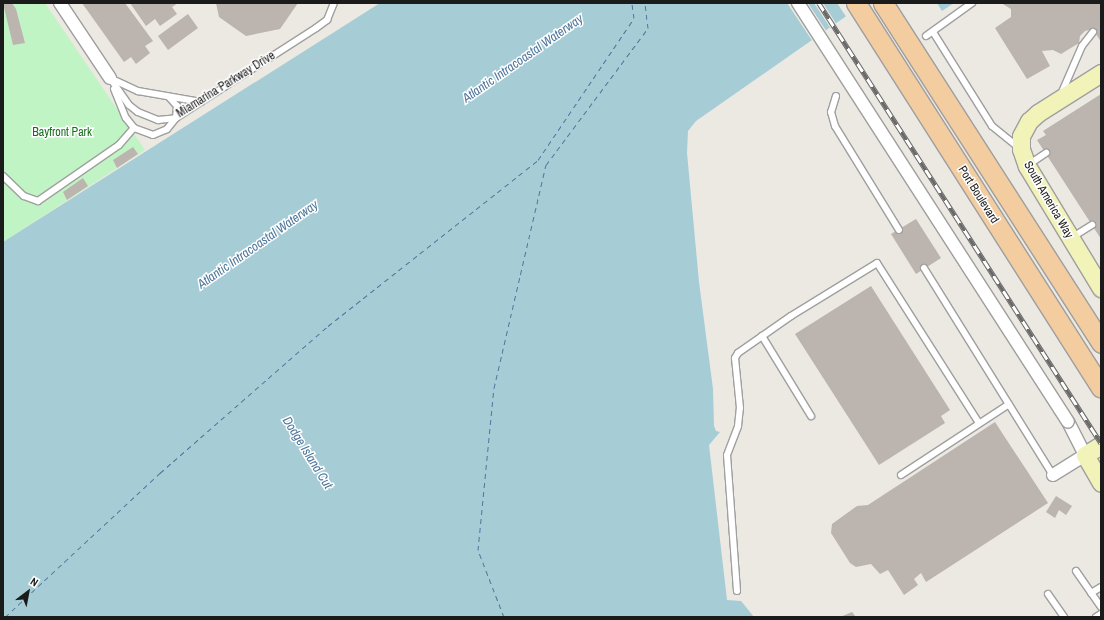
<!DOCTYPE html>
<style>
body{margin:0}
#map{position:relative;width:1104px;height:620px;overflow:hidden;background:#ece8e2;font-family:"Archivo Narrow",sans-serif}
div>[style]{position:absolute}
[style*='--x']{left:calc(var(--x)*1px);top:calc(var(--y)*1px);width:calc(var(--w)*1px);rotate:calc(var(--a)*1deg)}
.park>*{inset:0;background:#c1f4c4}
.water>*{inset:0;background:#a6ccd6}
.pier>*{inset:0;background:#ece8e2}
.ferry>*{height:1px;margin-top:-0.5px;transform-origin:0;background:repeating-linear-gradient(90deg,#4e769b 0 5px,transparent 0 9px)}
.building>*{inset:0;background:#bcb4af}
.roads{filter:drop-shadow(1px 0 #9f9f9f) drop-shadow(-1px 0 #9f9f9f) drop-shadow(0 1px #9f9f9f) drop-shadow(0 -1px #9f9f9f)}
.lane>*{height:6px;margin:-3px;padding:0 3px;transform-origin:3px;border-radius:3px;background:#fff}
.street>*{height:12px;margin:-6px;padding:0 6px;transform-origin:6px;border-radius:6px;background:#fff}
.secondary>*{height:17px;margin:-8.5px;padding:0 8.5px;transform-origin:8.5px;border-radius:8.5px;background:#f1f3b9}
.rail>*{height:4.5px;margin-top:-2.25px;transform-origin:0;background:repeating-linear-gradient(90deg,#fff 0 9px,#696969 0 18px);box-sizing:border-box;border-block:1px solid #696969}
.bridges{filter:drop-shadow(1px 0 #9f9f9f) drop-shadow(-1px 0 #9f9f9f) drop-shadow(0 1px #9f9f9f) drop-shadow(0 -1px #9f9f9f)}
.street-bridge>*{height:12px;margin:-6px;padding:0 6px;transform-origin:6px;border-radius:6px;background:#fff}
.primary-bridge>*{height:19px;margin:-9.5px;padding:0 9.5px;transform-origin:9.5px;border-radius:9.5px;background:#f3cda0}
span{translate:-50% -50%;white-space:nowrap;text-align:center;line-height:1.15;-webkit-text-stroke:3px #fff;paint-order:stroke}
.street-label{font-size:12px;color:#1b1b1b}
.park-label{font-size:12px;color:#146e1a}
.water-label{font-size:13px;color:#4e769b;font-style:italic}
.frame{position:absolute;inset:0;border:4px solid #1b1b1b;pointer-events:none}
.north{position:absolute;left:8px;top:572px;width:40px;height:40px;-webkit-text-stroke:3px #fff;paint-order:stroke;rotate:32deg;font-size:11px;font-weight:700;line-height:16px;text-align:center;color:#1b1b1b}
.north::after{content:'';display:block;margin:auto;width:14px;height:18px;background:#1b1b1b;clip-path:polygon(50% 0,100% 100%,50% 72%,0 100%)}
</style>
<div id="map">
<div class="park">
<i style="clip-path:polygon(3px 3px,45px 3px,145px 150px,3px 242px)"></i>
</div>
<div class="water">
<i style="clip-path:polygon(380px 3px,865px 3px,696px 121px,688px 131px,687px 153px,699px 282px,713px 389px,714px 426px,716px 431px,720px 432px,709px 445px,727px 600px,741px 601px,754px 617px,3px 617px,3px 242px)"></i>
<i style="clip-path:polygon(937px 3px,954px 3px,942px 11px)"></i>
</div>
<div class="pier">
<i style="clip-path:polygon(787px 3px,808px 3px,827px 32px,813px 42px)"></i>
<i style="clip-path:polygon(814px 3px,823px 3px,837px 25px,831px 29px)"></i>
<i style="clip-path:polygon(837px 3px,867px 3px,847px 18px)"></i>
</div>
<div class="ferry">
<i style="--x:5;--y:617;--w:212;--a:-42.9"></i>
<i style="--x:160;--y:473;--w:223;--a:-41.2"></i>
<i style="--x:328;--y:326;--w:268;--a:-38.3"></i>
<i style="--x:538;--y:160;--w:171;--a:-55.9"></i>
<i style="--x:634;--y:18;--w:15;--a:-98"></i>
<i style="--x:504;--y:617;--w:72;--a:-111.2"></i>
<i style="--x:478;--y:550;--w:163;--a:-84.4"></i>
<i style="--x:494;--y:388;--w:229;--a:-76.9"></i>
<i style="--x:546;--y:165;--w:171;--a:-53.3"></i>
<i style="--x:648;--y:28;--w:25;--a:-97"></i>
</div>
<div class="building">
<i style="clip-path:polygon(3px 3px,12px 3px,16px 9px,25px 43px,13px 45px)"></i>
<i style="clip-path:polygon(82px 3px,125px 3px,153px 41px,145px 46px,150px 53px,136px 64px,131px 57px,124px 62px)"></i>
<i style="clip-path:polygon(130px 3px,178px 3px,172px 7px,177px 14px,160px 26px,155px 19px,146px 26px)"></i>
<i style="clip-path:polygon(216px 3px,298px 3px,280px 29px,246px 36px,219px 17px)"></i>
<i style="clip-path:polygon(1001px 3px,1101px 3px,1101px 42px,1093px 29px,1085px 31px,1080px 36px,1079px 43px,1061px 54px,1053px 50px,1042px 51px,1050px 66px,1027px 79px,995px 28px,1011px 17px,1011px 9px)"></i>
<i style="clip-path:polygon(188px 14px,198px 28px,168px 50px,158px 36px)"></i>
<i style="clip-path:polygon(1101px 94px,1101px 239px,1037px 140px,1046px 135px,1043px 131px)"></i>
<i style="clip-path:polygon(133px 147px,138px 154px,117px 168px,113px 160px)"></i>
<i style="clip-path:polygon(83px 178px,88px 186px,67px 200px,63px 192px)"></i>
<i style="clip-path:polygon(916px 219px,941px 258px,916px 274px,891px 234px)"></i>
<i style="clip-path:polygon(871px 286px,950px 410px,941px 416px,945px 423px,879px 465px,795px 334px)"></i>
<i style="clip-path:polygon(995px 422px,1048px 503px,926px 582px,921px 573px,914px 579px,918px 585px,904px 595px,888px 570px,880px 574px,871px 564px,856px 567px,850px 563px,831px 533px,832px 524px,857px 506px,868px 505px)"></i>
<i style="clip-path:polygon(1056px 496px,1072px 506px,1066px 515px,1059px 510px,1055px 518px,1046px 512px)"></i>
<i style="clip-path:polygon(852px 612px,856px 617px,840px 617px)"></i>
</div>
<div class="roads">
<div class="lane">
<i style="--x:933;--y:32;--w:111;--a:57.9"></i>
<i style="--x:992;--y:126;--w:33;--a:39"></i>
<i style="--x:926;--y:36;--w:57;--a:-35.7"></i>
<i style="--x:110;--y:78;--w:33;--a:55"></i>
<i style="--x:129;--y:105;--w:11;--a:38"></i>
<i style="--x:138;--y:112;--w:22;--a:22"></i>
<i style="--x:158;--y:120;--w:18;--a:-6"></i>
<i style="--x:176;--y:118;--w:166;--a:-32.7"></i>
<i style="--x:316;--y:28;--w:14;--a:-36"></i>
<i style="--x:327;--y:20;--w:18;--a:-68"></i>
<i style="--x:112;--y:79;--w:29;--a:25"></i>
<i style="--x:138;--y:91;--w:64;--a:9.9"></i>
<i style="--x:114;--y:89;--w:31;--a:68"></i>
<i style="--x:126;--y:118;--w:13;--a:51"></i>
<i style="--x:134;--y:128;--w:20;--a:20"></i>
<i style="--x:153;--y:135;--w:15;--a:-23"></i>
<i style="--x:167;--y:129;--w:14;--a:-51"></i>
<i style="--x:176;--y:118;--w:12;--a:-85"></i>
<i style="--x:177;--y:106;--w:12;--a:-132"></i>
<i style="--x:1062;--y:92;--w:50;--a:-66.5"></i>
<i style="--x:1082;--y:46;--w:18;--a:-52"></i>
<i style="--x:836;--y:96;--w:17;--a:107"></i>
<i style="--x:831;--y:112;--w:15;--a:74"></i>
<i style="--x:835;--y:126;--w:122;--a:58.4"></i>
<i style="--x:1028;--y:165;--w:22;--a:-34"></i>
<i style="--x:3;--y:176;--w:29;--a:44"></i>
<i style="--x:24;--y:196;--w:15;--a:20"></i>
<i style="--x:38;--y:201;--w:98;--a:-34.7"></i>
<i style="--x:119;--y:145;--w:23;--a:-49"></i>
<i style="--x:1071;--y:238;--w:25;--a:-32"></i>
<i style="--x:924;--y:268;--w:244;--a:58.1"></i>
<i style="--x:762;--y:336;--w:94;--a:58.5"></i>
<i style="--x:901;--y:475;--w:129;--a:-33.3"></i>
<i style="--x:1076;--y:571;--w:44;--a:55.2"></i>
<i style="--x:737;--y:591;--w:136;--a:-94.2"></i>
<i style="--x:727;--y:455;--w:31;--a:-69"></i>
<i style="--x:738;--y:426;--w:18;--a:-84"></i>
<i style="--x:740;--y:408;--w:50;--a:-95.7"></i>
<i style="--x:735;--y:358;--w:6;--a:-59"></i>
<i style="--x:738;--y:353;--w:65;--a:-34.9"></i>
<i style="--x:791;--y:316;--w:101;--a:-31.6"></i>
<i style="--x:877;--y:263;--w:190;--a:57.5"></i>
<i style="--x:1091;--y:593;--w:12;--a:-31"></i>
<i style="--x:1048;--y:594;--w:28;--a:55"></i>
<i style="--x:1096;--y:617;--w:6;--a:-31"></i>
</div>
<div class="street">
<i style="--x:60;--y:3;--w:90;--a:56.3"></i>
<i style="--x:1053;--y:475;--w:38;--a:-32"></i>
<i style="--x:1085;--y:455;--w:37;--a:-117"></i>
</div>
<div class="secondary">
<i style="--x:1101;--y:73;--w:75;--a:147.6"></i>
<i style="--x:1038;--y:113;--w:12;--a:138"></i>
<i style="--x:1029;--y:121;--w:17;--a:118"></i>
<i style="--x:1021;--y:136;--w:13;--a:90"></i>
<i style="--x:1021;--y:149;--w:18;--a:71"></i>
<i style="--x:1027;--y:166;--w:143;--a:58.8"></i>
<i style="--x:1101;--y:445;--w:19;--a:148"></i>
<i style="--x:1085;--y:455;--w:32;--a:60"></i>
</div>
</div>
<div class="rail">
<i style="--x:819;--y:3;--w:523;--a:57.34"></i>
</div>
<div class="bridges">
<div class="street-bridge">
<i style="--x:798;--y:3;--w:498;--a:57.2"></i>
</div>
<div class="primary-bridge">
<i style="--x:856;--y:3;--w:456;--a:57.5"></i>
<i style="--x:883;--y:3;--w:404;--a:57.3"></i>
</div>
</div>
<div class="street-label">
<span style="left:226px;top:85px;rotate:-32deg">Miamarina Parkway Drive</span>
<span style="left:978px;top:195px;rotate:58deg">Port Boulevard</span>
<span style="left:1048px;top:200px;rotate:60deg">South America Way</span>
</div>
<div class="park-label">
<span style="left:62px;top:133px">Bayfront Park</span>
</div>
<div class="water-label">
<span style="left:523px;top:59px;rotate:-35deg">Atlantic Intracoastal Waterway</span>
<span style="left:258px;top:245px;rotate:-35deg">Atlantic Intracoastal Waterway</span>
<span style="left:307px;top:453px;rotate:58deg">Dodge Island Cut</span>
</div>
<div class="frame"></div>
<div class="north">N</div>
</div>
